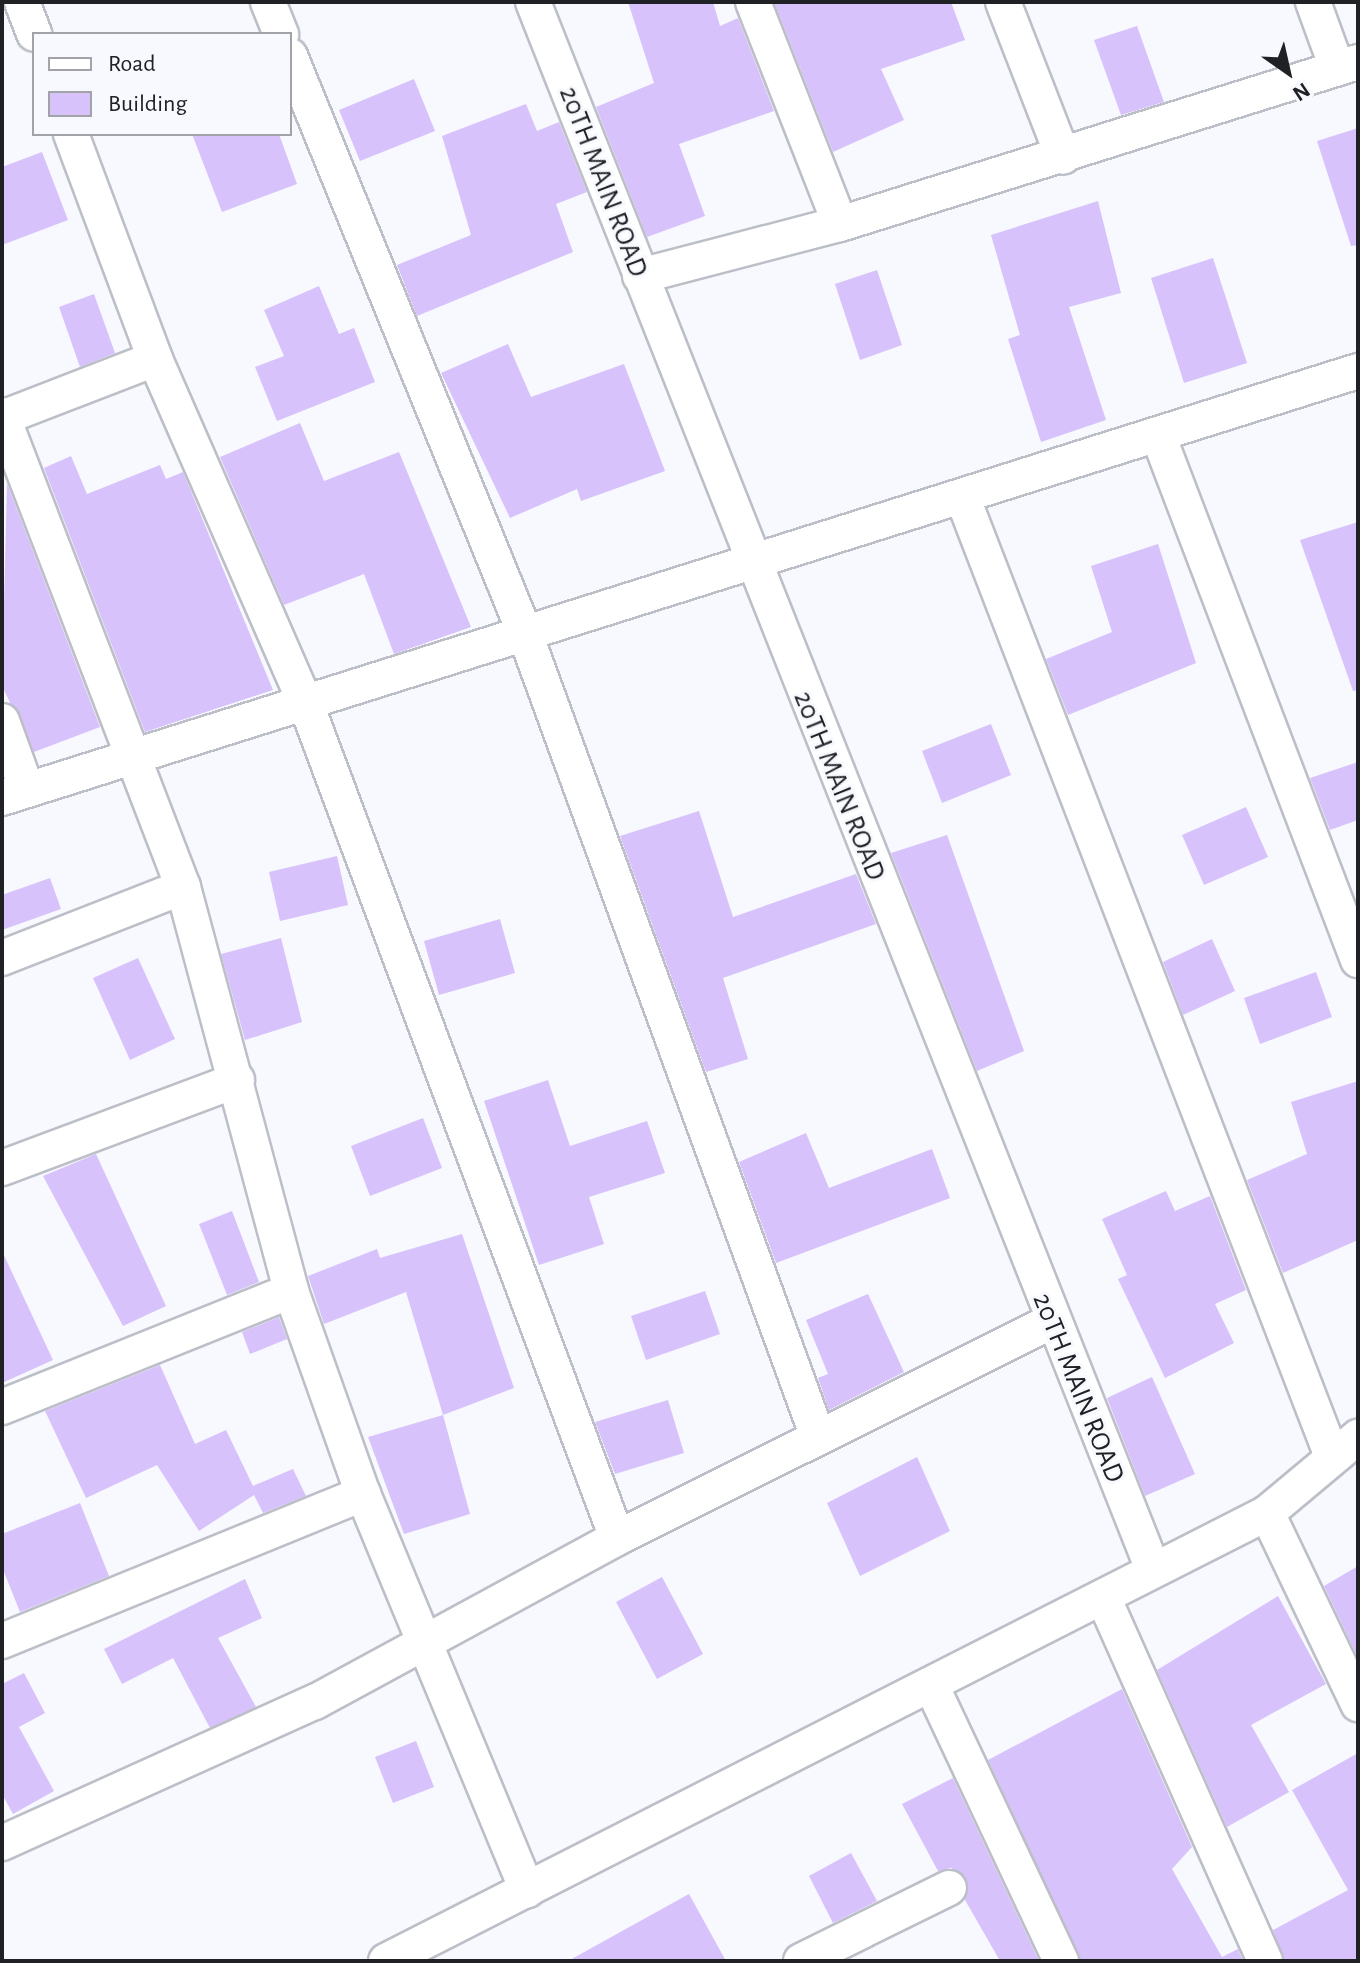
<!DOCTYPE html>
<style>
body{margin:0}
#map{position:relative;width:1360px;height:1963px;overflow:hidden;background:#f7f9fe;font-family:"Alegreya Sans",sans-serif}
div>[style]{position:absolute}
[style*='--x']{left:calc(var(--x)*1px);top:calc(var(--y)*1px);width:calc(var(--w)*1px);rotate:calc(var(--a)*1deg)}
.building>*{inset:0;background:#d7c2fc}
.roads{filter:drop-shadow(2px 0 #bcbfc7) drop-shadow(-2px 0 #bcbfc7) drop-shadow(0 2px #bcbfc7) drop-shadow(0 -2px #bcbfc7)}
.street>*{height:34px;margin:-17px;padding:0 17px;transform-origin:17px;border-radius:17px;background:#fff}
span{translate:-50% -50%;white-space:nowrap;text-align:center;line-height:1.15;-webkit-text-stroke:6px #f7f9fe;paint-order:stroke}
.street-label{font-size:28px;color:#202124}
.frame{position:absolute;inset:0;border:4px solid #202124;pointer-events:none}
.legend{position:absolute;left:32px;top:32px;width:260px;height:104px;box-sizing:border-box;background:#f7f9fe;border:2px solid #a1a3a7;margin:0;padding:10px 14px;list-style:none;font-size:24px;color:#202124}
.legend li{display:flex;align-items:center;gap:16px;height:40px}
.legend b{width:40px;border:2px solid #a1a3a7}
.north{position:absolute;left:1248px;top:32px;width:80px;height:80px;-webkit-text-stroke:6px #f7f9fe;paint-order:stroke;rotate:146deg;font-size:22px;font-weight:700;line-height:32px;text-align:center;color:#202124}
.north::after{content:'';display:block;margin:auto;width:28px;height:36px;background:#202124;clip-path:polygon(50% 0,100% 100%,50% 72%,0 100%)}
</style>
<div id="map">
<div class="building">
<i style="clip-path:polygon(628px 2px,713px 2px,720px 26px,738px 18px,774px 111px,679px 144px,705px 216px,647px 237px,596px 107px,654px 83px)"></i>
<i style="clip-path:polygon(774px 2px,951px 2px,965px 40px,881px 69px,904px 120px,833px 152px)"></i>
<i style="clip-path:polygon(1137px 26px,1164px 102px,1121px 115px,1094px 40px)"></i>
<i style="clip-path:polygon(414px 79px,435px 131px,360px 161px,339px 110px)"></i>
<i style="clip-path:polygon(526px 104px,537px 131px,559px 122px,587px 192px,556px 204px,573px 252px,417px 316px,397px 265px,471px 235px,442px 136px)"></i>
<i style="clip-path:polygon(1358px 128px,1358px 245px,1351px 246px,1317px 141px)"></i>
<i style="clip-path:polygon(192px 134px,279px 134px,297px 184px,222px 212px)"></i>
<i style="clip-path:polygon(42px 152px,68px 220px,2px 245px,2px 167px)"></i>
<i style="clip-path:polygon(1098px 201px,1121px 293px,1069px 307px,1106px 420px,1041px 442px,1008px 339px,1020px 335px,991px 235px)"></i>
<i style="clip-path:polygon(1213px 258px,1247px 363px,1184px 383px,1151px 278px)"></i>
<i style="clip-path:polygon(877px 270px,902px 345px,860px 360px,835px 284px)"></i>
<i style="clip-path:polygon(319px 286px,339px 334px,354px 328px,375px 382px,277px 421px,255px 367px,284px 356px,264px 310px)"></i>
<i style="clip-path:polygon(94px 294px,115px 353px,80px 367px,59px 307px)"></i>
<i style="clip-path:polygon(508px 344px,531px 397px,624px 364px,665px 471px,581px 501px,577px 489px,510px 518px,441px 373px)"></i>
<i style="clip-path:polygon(300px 423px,324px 481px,399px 452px,471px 627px,394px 654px,364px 574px,284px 605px,220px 457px)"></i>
<i style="clip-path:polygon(71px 456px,87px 494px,160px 465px,166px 479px,183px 472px,273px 690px,145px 732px,44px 468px)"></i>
<i style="clip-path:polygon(7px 483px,100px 727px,34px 752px,2px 686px)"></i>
<i style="clip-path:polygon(1358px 522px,1358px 690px,1353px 691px,1300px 540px)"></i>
<i style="clip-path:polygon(1158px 544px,1196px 663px,1068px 715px,1046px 659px,1112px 632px,1091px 566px)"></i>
<i style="clip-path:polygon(991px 724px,1011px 775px,942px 803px,922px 751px)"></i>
<i style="clip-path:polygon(1358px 762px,1358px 820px,1330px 830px,1310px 778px)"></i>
<i style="clip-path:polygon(1246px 807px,1268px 857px,1204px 885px,1182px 835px)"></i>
<i style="clip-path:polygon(699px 811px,733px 917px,856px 874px,876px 924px,723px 978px,748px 1059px,706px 1072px,620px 836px)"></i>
<i style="clip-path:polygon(947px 835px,1024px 1051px,977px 1071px,891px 853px)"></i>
<i style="clip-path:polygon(337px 856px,348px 905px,280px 921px,269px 872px)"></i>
<i style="clip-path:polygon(50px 878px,61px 909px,2px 930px,2px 895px)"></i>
<i style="clip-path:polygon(500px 919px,515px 973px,439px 995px,424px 941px)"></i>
<i style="clip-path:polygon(281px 938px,302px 1022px,245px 1040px,221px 954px)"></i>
<i style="clip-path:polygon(1212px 939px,1235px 991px,1183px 1015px,1163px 962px)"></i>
<i style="clip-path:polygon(138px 958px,175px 1039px,130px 1060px,93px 978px)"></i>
<i style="clip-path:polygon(1316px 972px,1332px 1017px,1260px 1044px,1244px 998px)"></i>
<i style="clip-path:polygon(548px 1080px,570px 1146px,647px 1121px,665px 1173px,589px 1197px,604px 1244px,539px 1265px,484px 1101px)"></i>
<i style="clip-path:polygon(1358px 1081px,1358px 1240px,1283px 1273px,1247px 1180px,1307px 1154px,1291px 1102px)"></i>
<i style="clip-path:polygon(423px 1118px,442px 1168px,370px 1196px,351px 1146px)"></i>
<i style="clip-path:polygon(806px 1133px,829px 1188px,932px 1149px,950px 1198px,776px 1263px,739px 1162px)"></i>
<i style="clip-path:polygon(96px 1154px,166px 1306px,123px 1326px,43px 1176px)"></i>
<i style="clip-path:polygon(1166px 1191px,1175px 1211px,1210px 1196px,1246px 1290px,1215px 1304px,1234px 1343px,1165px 1378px,1118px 1279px,1127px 1275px,1102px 1219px)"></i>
<i style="clip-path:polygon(232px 1211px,259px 1282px,227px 1295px,199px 1224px)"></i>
<i style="clip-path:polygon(462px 1234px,514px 1388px,443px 1415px,406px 1292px,324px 1324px,308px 1276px,377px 1249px,380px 1258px)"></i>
<i style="clip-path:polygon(2px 1251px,53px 1360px,2px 1383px)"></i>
<i style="clip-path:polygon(705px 1291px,720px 1334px,646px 1360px,631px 1316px)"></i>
<i style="clip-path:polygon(868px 1294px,904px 1372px,829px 1410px,818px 1378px,828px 1374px,806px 1320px)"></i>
<i style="clip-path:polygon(279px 1317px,287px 1339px,250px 1354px,242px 1332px)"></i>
<i style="clip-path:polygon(160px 1365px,195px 1444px,226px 1430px,253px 1486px,293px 1469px,306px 1496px,263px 1513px,254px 1495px,199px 1531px,157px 1465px,86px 1498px,45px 1411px)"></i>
<i style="clip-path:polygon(1152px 1377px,1195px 1474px,1145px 1496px,1107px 1398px)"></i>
<i style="clip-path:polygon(668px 1400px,684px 1453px,615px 1474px,595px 1422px)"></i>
<i style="clip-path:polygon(443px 1415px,470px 1514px,404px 1534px,368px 1437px)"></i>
<i style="clip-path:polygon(917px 1457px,950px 1531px,860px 1576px,827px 1503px)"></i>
<i style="clip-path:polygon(80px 1503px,109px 1576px,20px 1612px,2px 1567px,2px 1534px)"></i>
<i style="clip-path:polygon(1358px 1566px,1358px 1658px,1324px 1586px)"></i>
<i style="clip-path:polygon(662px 1577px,703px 1654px,657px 1679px,616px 1602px)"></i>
<i style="clip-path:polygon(245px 1579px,262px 1618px,218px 1638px,256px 1707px,210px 1728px,173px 1658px,122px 1684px,104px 1649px)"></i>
<i style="clip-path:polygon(1278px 1596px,1326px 1684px,1251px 1725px,1289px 1792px,1227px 1827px,1157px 1670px)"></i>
<i style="clip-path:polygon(24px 1673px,45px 1713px,19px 1727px,54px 1791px,13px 1814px,2px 1794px,2px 1684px)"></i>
<i style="clip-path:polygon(1122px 1689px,1192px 1847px,1172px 1869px,1222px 1957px,1238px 1949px,1243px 1961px,1081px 1961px,988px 1760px)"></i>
<i style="clip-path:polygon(416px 1741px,434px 1787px,393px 1803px,375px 1757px)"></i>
<i style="clip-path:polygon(1358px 1753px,1358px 1961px,1285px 1961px,1273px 1930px,1348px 1890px,1292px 1790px)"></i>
<i style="clip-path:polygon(953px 1778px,1039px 1961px,1000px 1961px,965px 1900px,966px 1878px,951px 1868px,938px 1871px,902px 1804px)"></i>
<i style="clip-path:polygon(851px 1853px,877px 1901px,833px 1923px,809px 1876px)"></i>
<i style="clip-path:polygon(689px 1894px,726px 1961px,568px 1961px)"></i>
</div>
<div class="roads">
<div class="street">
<i style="--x:22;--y:2;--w:34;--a:69"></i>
<i style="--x:268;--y:2;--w:35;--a:68"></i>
<i style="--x:533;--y:2;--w:1683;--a:68.42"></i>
<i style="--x:753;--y:2;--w:238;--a:68.6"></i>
<i style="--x:1003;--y:2;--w:166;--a:68.8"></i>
<i style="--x:1313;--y:2;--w:70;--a:70"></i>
<i style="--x:290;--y:56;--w:621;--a:67.86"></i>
<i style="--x:524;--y:631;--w:858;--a:69.96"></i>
<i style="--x:71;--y:134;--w:240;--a:69.5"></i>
<i style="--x:155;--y:359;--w:377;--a:66.4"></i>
<i style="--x:306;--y:704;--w:890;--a:69.55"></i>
<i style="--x:640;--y:276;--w:207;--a:-14.6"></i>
<i style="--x:840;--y:224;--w:543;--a:-17.37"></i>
<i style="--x:2;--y:415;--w:506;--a:69.02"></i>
<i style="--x:183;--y:887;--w:418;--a:75"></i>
<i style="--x:291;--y:1291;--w:215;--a:70.5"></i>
<i style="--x:363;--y:1494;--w:429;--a:67.5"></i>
<i style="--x:2;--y:418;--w:164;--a:-21.1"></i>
<i style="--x:1158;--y:435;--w:562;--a:69.15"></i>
<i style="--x:962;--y:496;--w:1027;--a:68.93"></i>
<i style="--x:2;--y:721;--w:73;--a:70.1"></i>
<i style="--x:2;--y:798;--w:1422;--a:-17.48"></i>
<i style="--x:2;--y:958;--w:194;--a:-21.4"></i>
<i style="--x:2;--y:1168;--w:251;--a:-20.5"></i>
<i style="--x:2;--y:1407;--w:311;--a:-21.9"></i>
<i style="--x:1267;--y:1513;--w:212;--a:64.5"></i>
<i style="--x:1103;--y:1597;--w:398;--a:66"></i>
<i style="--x:2;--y:1641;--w:390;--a:-22.2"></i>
<i style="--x:933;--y:1689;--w:301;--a:64.8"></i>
<i style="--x:2;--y:1843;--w:343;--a:-24.3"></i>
<i style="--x:315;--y:1702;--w:344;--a:-28.5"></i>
<i style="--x:617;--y:1538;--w:484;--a:-26.5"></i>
<i style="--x:386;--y:1961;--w:988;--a:-26.95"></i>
<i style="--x:1267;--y:1513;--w:119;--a:-39.9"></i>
<i style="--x:801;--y:1961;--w:165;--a:-26.3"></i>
</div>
</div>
<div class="street-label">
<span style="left:603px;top:182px;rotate:69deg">20TH MAIN ROAD</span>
<span style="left:839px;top:786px;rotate:68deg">20TH MAIN ROAD</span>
<span style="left:1078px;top:1388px;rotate:68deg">20TH MAIN ROAD</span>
</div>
<div class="frame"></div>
<ul class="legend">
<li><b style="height:10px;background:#fff"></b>Road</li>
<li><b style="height:22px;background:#d7c2fc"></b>Building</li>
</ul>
<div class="north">N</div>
</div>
